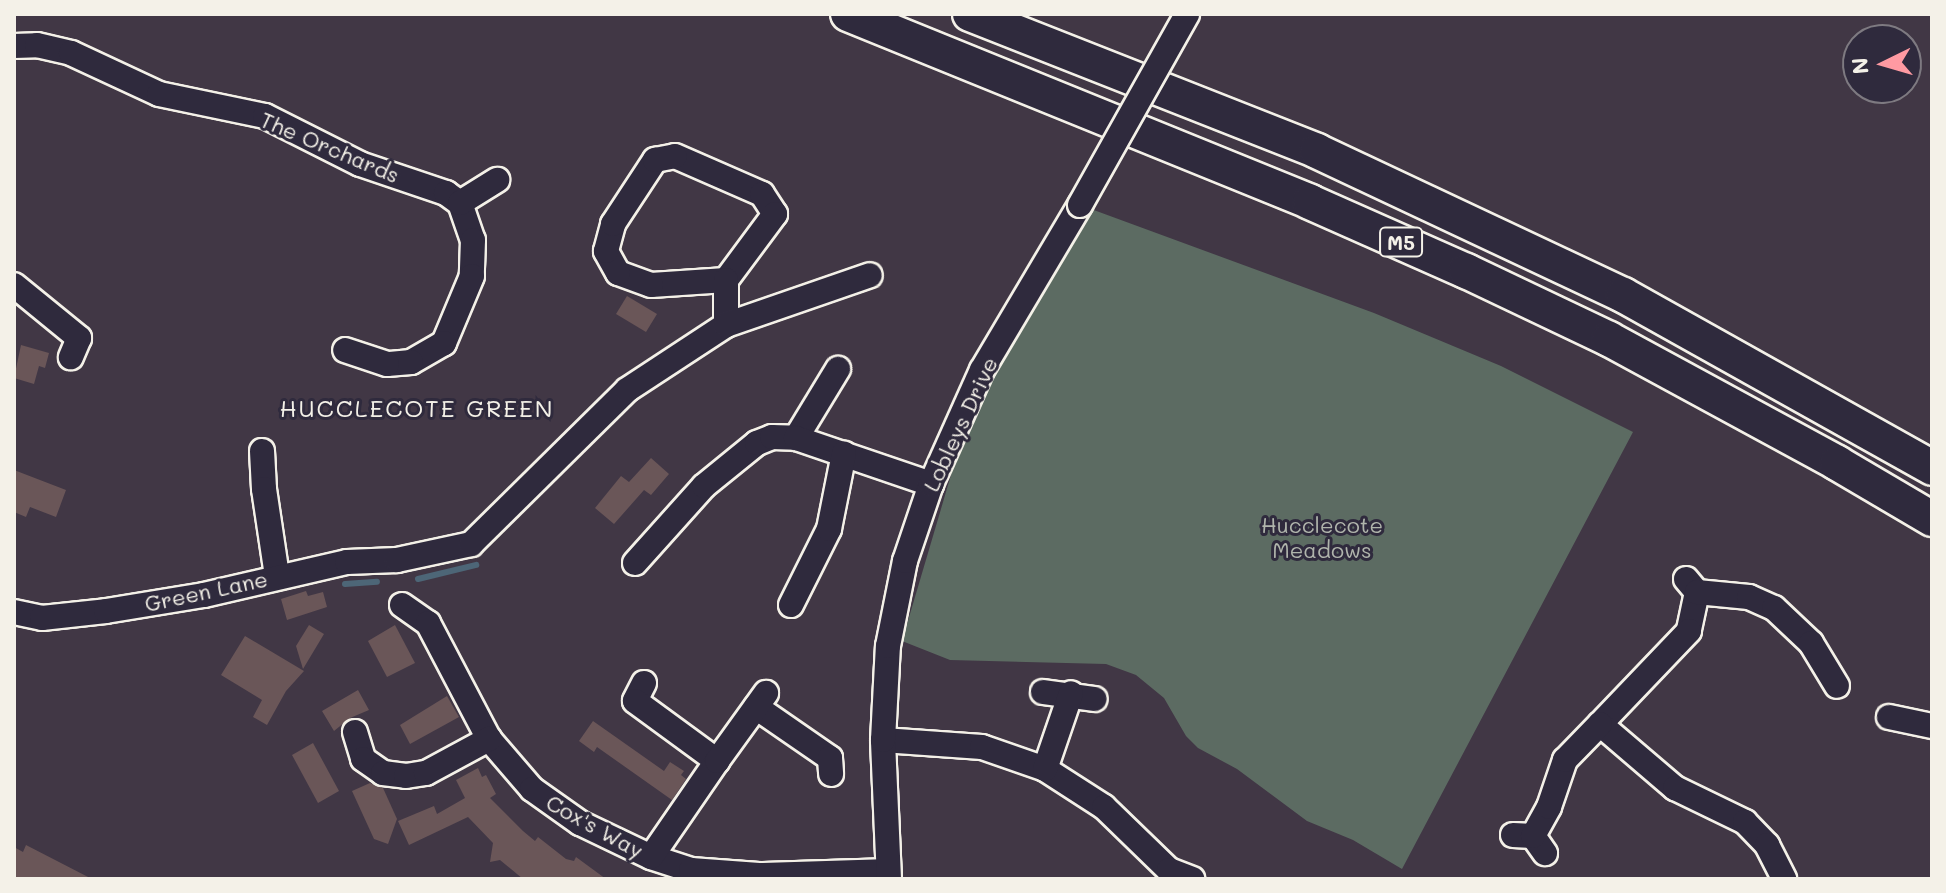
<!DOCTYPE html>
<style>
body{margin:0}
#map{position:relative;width:1946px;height:893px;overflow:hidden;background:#413745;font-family:Mali,sans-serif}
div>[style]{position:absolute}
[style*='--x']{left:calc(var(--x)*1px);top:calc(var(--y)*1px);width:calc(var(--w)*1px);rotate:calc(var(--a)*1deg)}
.green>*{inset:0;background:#5c6b62}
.stream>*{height:6px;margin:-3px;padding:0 3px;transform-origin:3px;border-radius:3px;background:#4d6677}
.building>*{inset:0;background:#6a5658}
.roads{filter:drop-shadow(2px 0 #f4f1e8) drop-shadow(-2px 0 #f4f1e8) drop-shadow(0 2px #f4f1e8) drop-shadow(0 -2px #f4f1e8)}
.minor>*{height:24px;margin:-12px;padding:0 12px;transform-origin:12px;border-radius:12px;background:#2f2a3d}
.highway>*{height:34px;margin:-17px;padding:0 17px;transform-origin:17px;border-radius:17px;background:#2f2a3d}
.bridges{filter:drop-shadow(2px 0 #f4f1e8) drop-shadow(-2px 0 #f4f1e8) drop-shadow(0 2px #f4f1e8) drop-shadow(0 -2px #f4f1e8)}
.minor-bridge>*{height:24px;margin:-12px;padding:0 12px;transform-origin:12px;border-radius:12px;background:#2f2a3d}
span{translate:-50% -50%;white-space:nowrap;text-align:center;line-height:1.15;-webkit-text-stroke:6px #2f2a3d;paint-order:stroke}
.shield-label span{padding:2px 6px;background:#2f2a3d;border:2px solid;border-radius:6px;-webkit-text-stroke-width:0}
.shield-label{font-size:20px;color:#f4f1e8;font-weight:700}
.street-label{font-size:22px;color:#f4f1e8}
.park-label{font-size:22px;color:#b0b5ac}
.neighbourhood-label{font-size:24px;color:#f4f1e8;letter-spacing:2px}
.frame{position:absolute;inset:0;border:16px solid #f4f1e8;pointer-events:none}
.north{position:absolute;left:1842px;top:24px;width:80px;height:80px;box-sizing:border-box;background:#2f2a3d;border:2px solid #7e7a81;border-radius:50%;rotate:265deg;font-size:22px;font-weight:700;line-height:32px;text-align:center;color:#f4f1e8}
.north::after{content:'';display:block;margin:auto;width:28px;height:36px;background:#ff9aa2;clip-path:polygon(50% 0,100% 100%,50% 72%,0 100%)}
</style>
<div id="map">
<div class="green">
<i style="clip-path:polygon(1091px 209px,1374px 313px,1501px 366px,1633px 432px,1402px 869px,1353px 840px,1307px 821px,1237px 769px,1198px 748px,1186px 736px,1164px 698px,1136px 675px,1106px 664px,950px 660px,902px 641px,982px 370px)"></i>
</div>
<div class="stream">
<i style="--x:418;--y:579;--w:60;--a:-13.6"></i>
<i style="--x:345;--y:584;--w:32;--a:-4"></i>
</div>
<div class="building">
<i style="clip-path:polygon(627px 296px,657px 314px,646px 332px,616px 314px)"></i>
<i style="clip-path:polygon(21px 345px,49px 353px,45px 368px,39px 366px,34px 384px,14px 378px)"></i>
<i style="clip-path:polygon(651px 458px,669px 474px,651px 495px,644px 490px,614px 524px,595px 508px,621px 476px,629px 482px)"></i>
<i style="clip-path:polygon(14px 470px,66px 490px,56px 517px,30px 507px,26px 517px,14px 512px)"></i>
<i style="clip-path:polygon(306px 591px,308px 596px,323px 592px,327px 607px,287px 620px,281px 599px)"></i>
<i style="clip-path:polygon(309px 625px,324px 634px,303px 669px,296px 646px)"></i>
<i style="clip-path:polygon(395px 625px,415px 663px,387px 677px,368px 641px)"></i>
<i style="clip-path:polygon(245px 636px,304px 671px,286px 691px,267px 725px,253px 717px,262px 700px,221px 675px)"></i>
<i style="clip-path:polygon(358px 690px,369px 710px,350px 718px,334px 731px,322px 711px)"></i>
<i style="clip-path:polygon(447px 696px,459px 717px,410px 744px,400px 725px)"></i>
<i style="clip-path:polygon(593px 721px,664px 771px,670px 762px,684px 771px,681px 775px,686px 779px,672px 800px,597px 747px,594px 752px,579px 741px)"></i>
<i style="clip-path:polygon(313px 743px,339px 791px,318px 803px,292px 755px)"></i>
<i style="clip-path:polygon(478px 768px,482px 777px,486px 775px,496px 794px,490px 798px,523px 831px,535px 841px,538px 837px,566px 859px,574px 861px,576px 857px,606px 879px,523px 879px,500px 860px,490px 862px,493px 843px,468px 817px,409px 845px,398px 821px,434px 806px,437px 814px,465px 798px,456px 780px)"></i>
<i style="clip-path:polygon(370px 783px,383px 788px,397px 819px,388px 844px,374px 839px,352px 791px)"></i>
<i style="clip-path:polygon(26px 845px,92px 879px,14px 879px,14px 847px,23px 852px)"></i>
</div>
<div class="roads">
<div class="minor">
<i style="--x:14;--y:46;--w:23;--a:-2"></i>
<i style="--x:37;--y:45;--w:35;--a:13"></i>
<i style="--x:71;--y:53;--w:97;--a:25"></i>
<i style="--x:159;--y:94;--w:108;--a:11.7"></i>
<i style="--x:265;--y:116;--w:106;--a:26.8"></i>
<i style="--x:360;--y:164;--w:91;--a:18.6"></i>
<i style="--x:446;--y:193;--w:17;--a:36"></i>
<i style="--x:460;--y:203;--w:39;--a:71"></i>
<i style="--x:473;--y:240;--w:36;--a:92"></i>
<i style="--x:472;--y:276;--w:73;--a:112.7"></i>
<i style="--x:444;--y:343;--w:38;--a:150"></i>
<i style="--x:411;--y:362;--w:24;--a:175"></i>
<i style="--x:387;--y:364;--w:44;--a:-161.6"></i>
<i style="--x:675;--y:156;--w:95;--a:23.6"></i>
<i style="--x:762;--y:194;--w:24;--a:57"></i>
<i style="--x:775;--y:214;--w:82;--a:126.6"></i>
<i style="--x:726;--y:280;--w:75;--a:176.2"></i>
<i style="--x:651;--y:285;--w:35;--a:-160"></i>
<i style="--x:618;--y:273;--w:25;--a:-119"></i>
<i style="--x:606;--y:251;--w:28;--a:-75"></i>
<i style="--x:613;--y:224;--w:77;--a:-56.7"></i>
<i style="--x:655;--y:160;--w:20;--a:-11"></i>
<i style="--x:460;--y:203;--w:44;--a:-31.9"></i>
<i style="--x:726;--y:280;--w:45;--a:90"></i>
<i style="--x:14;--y:285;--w:84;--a:39.2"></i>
<i style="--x:79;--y:338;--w:21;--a:113"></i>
<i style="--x:796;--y:438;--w:81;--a:-58.7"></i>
<i style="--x:262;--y:451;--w:38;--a:87"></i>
<i style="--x:264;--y:489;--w:88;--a:81.5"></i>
<i style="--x:635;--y:563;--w:103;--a:-48.1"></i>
<i style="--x:704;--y:486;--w:68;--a:-39.1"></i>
<i style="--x:757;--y:443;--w:16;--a:-22"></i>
<i style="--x:772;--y:437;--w:24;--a:2"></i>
<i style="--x:796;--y:438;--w:143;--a:18.8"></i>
<i style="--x:1686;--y:579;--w:17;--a:50"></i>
<i style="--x:1697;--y:592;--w:40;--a:102"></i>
<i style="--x:1689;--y:631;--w:129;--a:133.7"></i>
<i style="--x:1600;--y:724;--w:99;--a:40.5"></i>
<i style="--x:1675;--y:788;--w:78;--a:25.9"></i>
<i style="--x:1745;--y:822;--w:32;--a:46"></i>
<i style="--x:1767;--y:845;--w:38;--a:63"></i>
<i style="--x:1697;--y:592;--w:52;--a:5.5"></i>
<i style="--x:1749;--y:597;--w:27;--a:24"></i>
<i style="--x:1774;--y:608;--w:51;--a:43.4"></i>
<i style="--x:1811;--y:643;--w:50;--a:58.8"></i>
<i style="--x:402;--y:605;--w:32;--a:35"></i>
<i style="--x:428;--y:623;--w:131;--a:62.3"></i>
<i style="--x:489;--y:739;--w:66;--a:49.3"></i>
<i style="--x:532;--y:789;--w:59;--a:35.3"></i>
<i style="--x:580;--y:823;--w:79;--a:25.6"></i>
<i style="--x:651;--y:857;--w:42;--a:18"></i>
<i style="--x:691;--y:870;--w:68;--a:4.2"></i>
<i style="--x:759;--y:875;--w:127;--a:-1.8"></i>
<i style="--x:791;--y:605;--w:85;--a:-63.4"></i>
<i style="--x:829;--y:529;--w:77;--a:-78.8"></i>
<i style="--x:14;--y:612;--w:29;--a:12"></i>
<i style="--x:42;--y:618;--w:64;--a:-6.2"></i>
<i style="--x:106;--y:611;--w:99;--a:-9.3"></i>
<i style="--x:204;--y:595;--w:147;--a:-13"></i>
<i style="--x:347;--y:562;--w:50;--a:-2.3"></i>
<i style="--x:397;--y:560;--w:76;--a:-12.2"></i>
<i style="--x:471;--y:544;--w:219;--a:-44.6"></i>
<i style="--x:627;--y:390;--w:118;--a:-33.3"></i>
<i style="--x:726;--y:325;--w:152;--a:-19.1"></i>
<i style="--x:644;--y:683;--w:20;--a:117"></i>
<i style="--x:635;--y:701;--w:102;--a:36.2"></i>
<i style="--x:717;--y:761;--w:116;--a:124.5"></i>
<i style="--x:1043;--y:692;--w:52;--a:7.7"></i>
<i style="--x:756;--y:707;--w:90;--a:34.6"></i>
<i style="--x:830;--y:758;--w:16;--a:86"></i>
<i style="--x:1889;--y:717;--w:44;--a:11.8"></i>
<i style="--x:355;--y:732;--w:28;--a:73"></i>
<i style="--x:363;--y:759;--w:24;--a:35"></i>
<i style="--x:383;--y:773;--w:23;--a:7"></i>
<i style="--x:406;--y:776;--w:20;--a:-9"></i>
<i style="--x:426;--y:773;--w:72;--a:-28.4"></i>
<i style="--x:883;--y:740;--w:99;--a:4"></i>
<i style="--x:982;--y:747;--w:67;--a:19.2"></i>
<i style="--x:1045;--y:769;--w:70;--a:32.8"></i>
<i style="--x:1104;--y:807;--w:91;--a:44.1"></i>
<i style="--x:1169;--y:870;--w:25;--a:21"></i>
<i style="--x:717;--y:761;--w:84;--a:-54.2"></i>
<i style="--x:1045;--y:769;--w:80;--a:-71.1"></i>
<i style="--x:1513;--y:835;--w:20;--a:3"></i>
<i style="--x:1533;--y:836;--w:21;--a:55"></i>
<i style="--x:1533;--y:836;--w:33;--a:-61"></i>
<i style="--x:1549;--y:807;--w:50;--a:-71.2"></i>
<i style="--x:1565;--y:760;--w:50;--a:-45.8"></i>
<i style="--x:889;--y:879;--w:139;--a:-92.5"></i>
<i style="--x:883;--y:740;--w:94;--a:-87"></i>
<i style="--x:888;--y:646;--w:87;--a:-78.7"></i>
<i style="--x:905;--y:561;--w:81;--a:-71.3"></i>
<i style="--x:931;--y:484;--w:125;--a:-65.9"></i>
<i style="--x:982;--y:370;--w:192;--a:-59.3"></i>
</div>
<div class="highway">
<i style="--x:848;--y:14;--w:499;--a:22.1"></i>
<i style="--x:1310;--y:202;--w:171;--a:23.9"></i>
<i style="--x:1466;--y:271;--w:158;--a:25.4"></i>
<i style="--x:1609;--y:339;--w:260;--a:28.5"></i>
<i style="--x:1837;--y:463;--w:110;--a:30.5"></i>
<i style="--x:970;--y:14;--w:373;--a:21.5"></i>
<i style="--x:1317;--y:151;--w:338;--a:25.2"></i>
<i style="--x:1623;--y:295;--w:354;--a:29.2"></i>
</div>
</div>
<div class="bridges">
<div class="minor-bridge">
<i style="--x:1080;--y:205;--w:219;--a:-60.7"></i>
</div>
</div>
<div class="shield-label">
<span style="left:1401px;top:242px">M5</span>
</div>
<div class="street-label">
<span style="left:330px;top:147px;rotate:23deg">The Orchards</span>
<span style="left:960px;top:424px;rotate:-65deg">Lobleys Drive</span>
<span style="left:206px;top:591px;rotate:-12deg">Green Lane</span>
<span style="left:595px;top:826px;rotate:29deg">Cox's Way</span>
</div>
<div class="park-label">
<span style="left:1322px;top:537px">Hucclecote<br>Meadows</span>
</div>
<div class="neighbourhood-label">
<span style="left:417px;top:408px">HUCCLECOTE GREEN</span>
</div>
<div class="frame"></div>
<div class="north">N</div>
</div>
